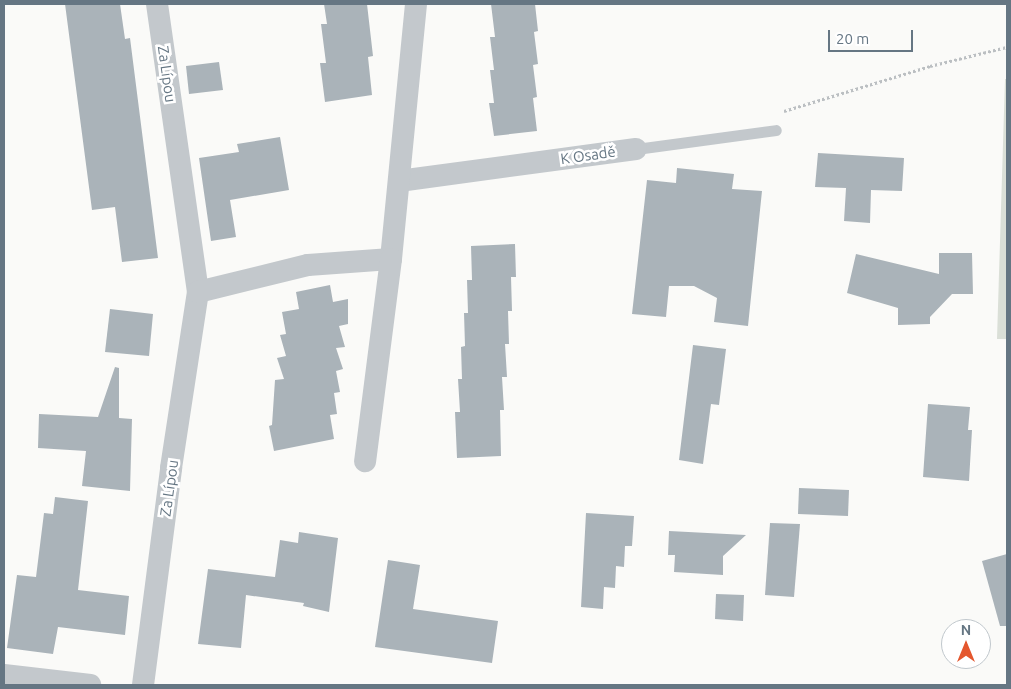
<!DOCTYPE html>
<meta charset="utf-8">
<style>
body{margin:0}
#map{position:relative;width:1011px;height:689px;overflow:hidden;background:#fafaf8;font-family:Ubuntu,sans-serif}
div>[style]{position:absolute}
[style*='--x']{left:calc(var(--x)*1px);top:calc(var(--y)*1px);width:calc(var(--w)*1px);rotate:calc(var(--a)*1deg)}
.green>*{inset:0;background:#dadfd7}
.building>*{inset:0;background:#aab3b9}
.path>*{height:3px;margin-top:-1.5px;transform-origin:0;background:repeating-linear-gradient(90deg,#bbbfc2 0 2.5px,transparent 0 5px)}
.lane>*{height:11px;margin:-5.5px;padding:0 5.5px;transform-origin:5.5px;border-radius:5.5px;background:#c3c8cc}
.street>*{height:22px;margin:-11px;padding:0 11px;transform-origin:11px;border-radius:11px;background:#c3c8cc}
span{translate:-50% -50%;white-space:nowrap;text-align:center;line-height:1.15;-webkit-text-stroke:5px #fff;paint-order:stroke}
.street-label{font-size:15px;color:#657683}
.frame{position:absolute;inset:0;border:5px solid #657683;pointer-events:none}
.north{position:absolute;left:941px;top:619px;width:50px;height:50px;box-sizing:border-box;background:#fff;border:1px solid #c1c8cd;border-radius:50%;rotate:0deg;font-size:14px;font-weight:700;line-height:20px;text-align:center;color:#657683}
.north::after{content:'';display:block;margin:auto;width:18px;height:22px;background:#e4572e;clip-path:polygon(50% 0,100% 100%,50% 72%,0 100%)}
.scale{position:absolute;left:828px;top:30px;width:85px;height:22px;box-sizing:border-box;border:2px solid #657683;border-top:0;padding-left:6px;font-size:15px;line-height:18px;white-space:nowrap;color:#657683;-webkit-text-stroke:4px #fff;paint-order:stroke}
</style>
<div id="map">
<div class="green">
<i style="clip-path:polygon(1005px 79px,1007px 79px,1007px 339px,997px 339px)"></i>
</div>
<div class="building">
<i style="clip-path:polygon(65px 4px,120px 4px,125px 39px,130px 38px,158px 258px,122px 262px,115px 207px,92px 210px)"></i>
<i style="clip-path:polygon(324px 4px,367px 4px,373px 56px,368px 57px,372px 95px,325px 102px,320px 63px,326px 63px,321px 24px,327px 24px)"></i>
<i style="clip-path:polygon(491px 4px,535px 4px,538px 31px,534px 32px,538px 64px,533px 65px,537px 97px,533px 98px,537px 131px,494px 136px,489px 103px,494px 103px,490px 70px,494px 70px,490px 37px,495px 37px)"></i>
<i style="clip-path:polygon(219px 62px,223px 90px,189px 94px,186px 66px)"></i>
<i style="clip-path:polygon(280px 137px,289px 190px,230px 200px,236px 237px,211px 241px,199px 158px,239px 152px,237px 144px)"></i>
<i style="clip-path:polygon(818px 153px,904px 158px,902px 191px,871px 190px,870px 223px,844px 221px,846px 188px,815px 187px)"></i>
<i style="clip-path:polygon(677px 168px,734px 174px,732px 189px,762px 191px,748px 326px,714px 322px,717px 298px,694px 286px,669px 286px,666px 317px,632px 314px,647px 180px,676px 183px)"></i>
<i style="clip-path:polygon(515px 244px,516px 277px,511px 277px,512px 311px,508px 311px,509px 344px,505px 344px,507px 377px,502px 377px,504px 410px,500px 410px,501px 456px,457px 458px,455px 412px,460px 412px,458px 379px,462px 379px,461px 347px,465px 346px,464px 313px,468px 313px,467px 280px,472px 280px,471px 246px)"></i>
<i style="clip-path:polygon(939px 253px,972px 253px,973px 294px,952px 294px,930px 317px,930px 324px,898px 325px,898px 308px,847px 293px,856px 254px,939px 274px)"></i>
<i style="clip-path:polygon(330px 285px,333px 302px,348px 299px,348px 324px,339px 326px,345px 347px,336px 348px,343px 369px,336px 371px,340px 392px,334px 393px,337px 414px,330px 415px,334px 439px,274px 451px,269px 426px,272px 425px,275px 380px,284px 379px,277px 358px,286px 356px,280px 335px,286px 334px,282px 312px,299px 309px,296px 292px)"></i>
<i style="clip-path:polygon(110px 309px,153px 314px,149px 356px,105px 352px)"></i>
<i style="clip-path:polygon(693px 345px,726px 349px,719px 405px,711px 404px,703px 464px,679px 460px)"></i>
<i style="clip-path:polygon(115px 367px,119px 368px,119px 418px,132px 419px,130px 491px,82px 486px,86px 451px,38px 448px,39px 414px,98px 417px)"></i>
<i style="clip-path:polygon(928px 404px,970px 407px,968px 430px,972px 430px,969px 481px,923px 477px)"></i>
<i style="clip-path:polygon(799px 488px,849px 490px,848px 516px,798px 514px)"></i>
<i style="clip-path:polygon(55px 497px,88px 501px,78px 590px,129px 596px,125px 635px,58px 627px,53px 654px,7px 648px,17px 575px,36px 577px,44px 513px,53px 514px)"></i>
<i style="clip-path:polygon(586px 513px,634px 516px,632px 546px,625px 546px,624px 567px,616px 566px,615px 588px,604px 587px,603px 609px,581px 607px)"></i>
<i style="clip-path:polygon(770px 523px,800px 524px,794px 597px,765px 595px)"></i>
<i style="clip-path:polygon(669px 531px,746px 535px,723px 556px,723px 575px,674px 572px,675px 555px,668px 555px)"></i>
<i style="clip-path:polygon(299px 532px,338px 538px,329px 612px,303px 606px,304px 603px,246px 595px,241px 648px,198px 644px,208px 569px,275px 577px,280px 540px,298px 543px)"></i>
<i style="clip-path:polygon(1007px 554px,1007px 626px,1000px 626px,982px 561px)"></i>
<i style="clip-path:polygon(388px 560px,420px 565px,413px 609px,498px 621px,492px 663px,375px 647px)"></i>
<i style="clip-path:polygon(716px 594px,744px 595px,743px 621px,715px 619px)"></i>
</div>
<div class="path">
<i style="--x:784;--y:111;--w:153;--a:-17.1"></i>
<i style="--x:930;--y:66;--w:79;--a:-13.9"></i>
</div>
<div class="lane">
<i style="--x:636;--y:149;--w:141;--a:-7.7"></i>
</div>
<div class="street">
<i style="--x:157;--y:4;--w:291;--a:81.9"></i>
<i style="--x:399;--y:181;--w:239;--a:-7.7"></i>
<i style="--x:391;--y:259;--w:256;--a:-84.4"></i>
<i style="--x:4;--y:675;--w:87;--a:6.6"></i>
<i style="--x:143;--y:685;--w:219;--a:-82.6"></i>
<i style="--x:171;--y:468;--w:178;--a:-81.3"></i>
<i style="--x:198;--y:292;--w:113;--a:-13.8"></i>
<i style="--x:308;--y:265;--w:83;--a:-4.1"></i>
<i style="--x:391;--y:259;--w:204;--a:97.3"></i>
</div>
<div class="street-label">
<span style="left:167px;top:74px;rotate:82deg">Za Lípou</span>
<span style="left:588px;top:155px;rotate:-8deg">K Osadě</span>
<span style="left:169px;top:488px;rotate:-82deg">Za Lípou</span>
</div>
<div class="frame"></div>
<div class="north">N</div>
<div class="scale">20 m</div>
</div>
